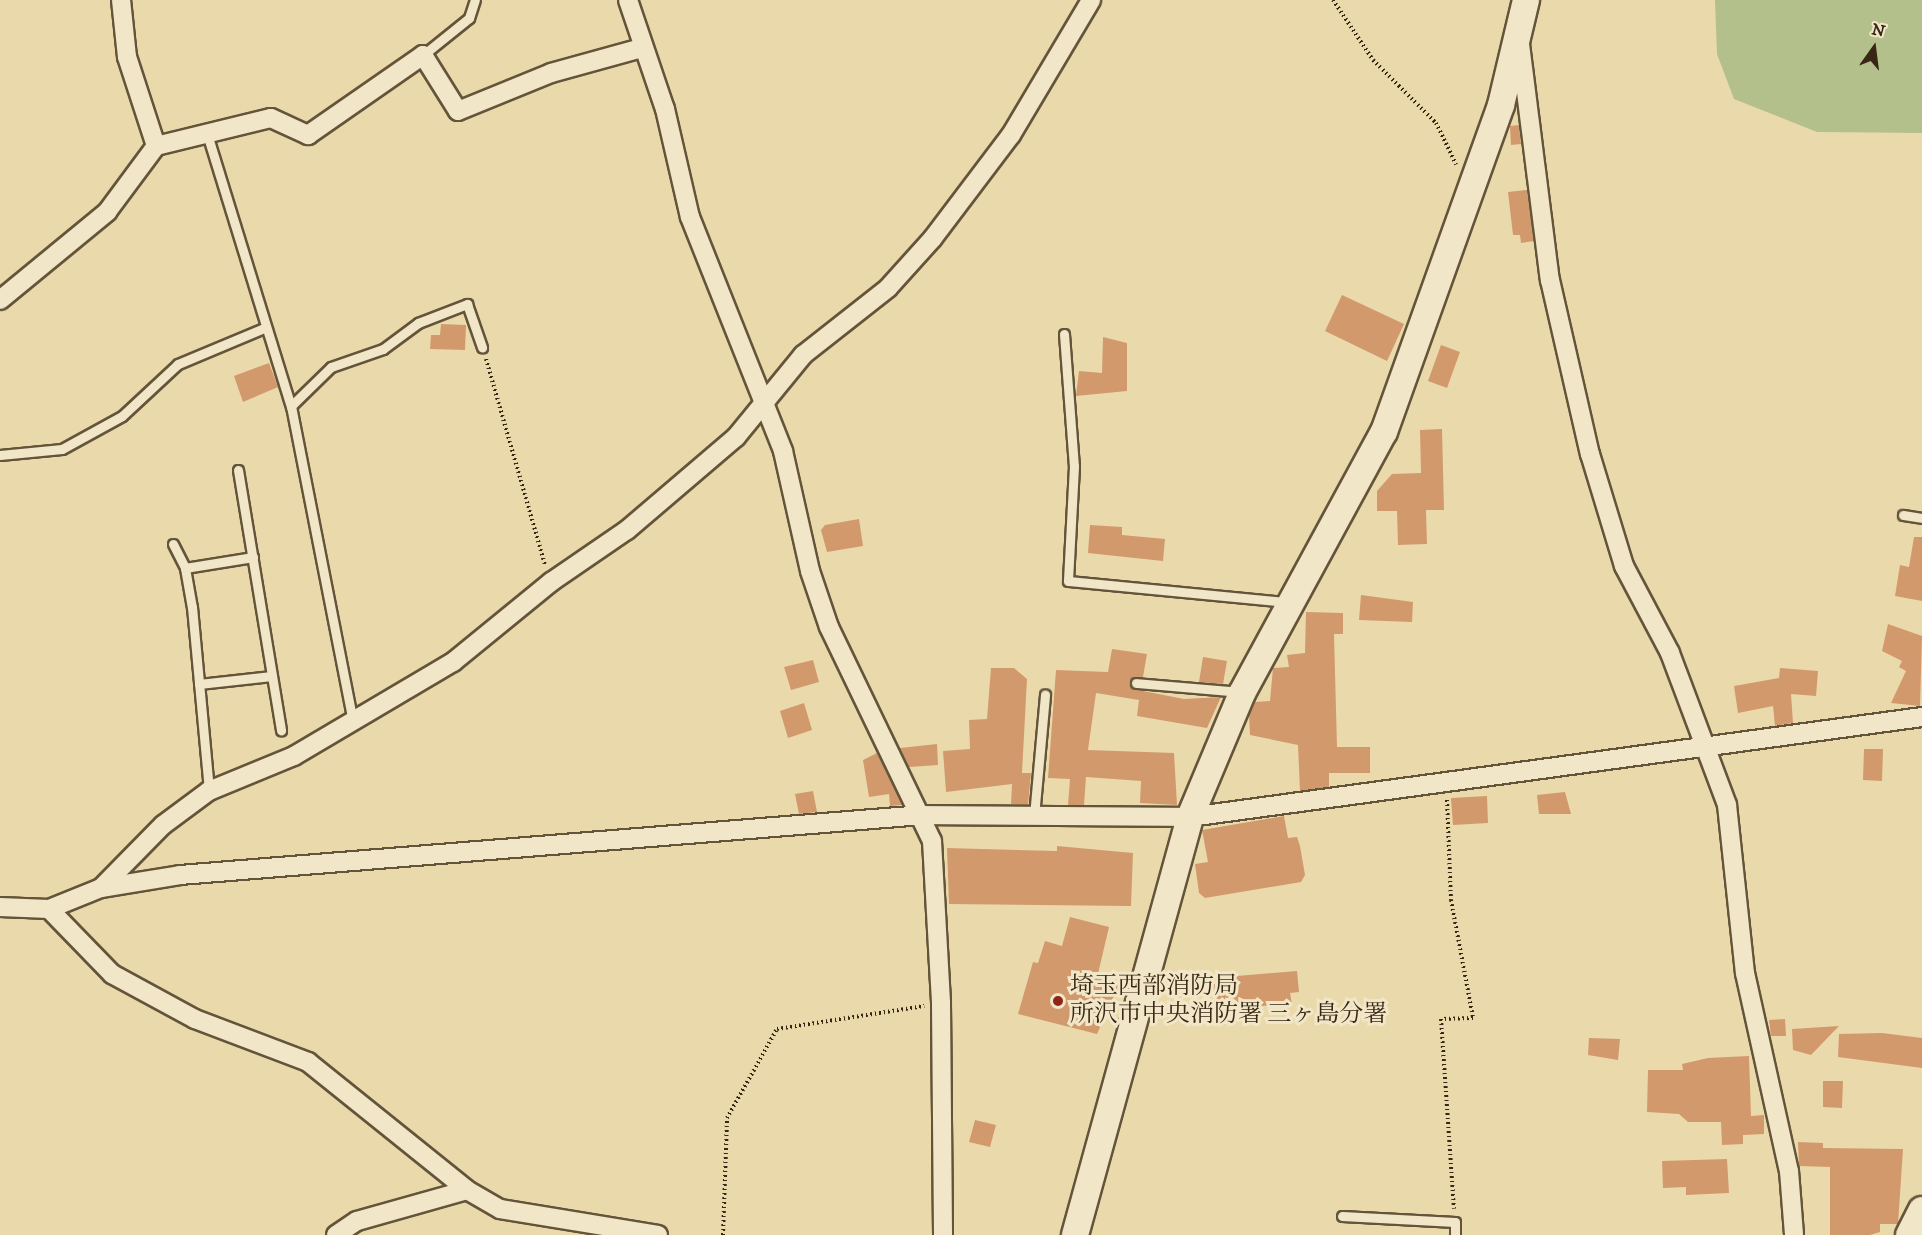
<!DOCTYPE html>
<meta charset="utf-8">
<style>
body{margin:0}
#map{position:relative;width:1922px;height:1235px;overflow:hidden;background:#eadaab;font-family:"IM FELL DW Pica","Noto Serif JP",serif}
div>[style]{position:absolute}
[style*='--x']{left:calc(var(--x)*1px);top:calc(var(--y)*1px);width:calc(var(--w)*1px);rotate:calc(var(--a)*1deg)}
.green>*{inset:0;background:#b4c08b}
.building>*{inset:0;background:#d2996d}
.path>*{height:4px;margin-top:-2px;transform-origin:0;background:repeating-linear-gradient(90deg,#372714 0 1.5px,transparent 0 4.5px)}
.roads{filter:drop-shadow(2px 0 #64543a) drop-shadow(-2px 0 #64543a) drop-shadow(0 2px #64543a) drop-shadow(0 -2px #64543a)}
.lane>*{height:9px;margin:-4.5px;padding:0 4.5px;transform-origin:4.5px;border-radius:4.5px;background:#f1e7c8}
.street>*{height:18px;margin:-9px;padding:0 9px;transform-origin:9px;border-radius:9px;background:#f1e7c8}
.secondary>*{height:26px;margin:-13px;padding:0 13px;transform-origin:13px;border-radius:13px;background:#f1e7c8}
.dots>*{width:16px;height:16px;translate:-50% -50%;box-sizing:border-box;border:3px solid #f1e7c8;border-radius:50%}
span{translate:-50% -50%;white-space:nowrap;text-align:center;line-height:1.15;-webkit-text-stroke:6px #f1e7c8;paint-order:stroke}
.poi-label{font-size:24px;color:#372714}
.left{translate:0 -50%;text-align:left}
.north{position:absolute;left:1844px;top:18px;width:60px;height:60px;-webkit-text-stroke:4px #f1e7c8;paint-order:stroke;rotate:14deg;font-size:16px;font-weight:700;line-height:24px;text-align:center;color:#372714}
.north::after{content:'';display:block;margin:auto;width:21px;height:27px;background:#372714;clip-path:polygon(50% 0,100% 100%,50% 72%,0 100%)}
</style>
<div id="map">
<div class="green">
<i style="clip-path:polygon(1715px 0,1922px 0,1922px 133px,1817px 132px,1734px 99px,1717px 54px)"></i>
</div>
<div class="building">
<i style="clip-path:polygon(1519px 125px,1521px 144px,1511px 145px,1510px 126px)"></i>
<i style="clip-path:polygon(1527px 190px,1534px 241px,1521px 243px,1520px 235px,1513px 235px,1508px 192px)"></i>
<i style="clip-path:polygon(1342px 295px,1404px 324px,1387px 361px,1325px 331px)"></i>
<i style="clip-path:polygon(441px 324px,466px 325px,465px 350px,430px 349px,431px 335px,440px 335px)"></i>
<i style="clip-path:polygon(1103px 337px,1127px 343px,1127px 391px,1076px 396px,1079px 371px,1102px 373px)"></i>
<i style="clip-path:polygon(1441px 345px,1460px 352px,1447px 388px,1428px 381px)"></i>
<i style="clip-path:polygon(269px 363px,278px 387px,243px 402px,234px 376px)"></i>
<i style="clip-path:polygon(1442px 429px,1444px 510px,1426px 510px,1427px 544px,1398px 545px,1397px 511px,1377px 511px,1377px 491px,1392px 474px,1421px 473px,1420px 430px)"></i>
<i style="clip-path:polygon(859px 519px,863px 546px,827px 552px,821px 530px,825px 525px)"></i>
<i style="clip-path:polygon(1090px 525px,1122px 527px,1122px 535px,1165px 539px,1163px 561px,1088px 553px)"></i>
<i style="clip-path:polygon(1914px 537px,1922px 537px,1922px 601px,1895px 596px,1900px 565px,1909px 567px)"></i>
<i style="clip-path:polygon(1361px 595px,1413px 602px,1412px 622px,1359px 620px)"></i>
<i style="clip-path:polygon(1306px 612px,1343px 613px,1343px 634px,1334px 634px,1337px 747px,1370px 747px,1370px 773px,1329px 773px,1329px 787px,1300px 791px,1298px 745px,1250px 735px,1249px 715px,1255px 702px,1270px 701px,1273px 668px,1289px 667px,1287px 655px,1305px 653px)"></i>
<i style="clip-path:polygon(1888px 624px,1922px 636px,1920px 706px,1891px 703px,1906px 671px,1899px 667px,1902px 661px,1882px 651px)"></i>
<i style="clip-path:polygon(1112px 649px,1147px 654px,1143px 677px,1130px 680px,1133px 689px,1184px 699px,1221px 697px,1207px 728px,1137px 716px,1139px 700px,1096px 693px,1088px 750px,1174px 753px,1177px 805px,1140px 803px,1141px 781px,1086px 777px,1084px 805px,1068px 805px,1070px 779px,1048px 778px,1056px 670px,1108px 672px)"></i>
<i style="clip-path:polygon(1203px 657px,1227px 661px,1223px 684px,1199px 682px)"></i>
<i style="clip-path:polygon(813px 660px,819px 682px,791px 690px,784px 667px)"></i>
<i style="clip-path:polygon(991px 668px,1014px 668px,1027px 679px,1022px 773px,1031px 773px,1028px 805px,1011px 804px,1012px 784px,946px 792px,943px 751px,970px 749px,969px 720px,987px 719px)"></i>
<i style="clip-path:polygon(1780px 668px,1818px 671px,1816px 696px,1791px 694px,1793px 723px,1775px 726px,1773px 706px,1738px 713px,1734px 686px,1779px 678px)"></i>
<i style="clip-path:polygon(804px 703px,812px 730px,788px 738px,780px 711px)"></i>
<i style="clip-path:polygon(937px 744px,938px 765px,909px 767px,900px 748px)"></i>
<i style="clip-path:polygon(1864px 749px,1883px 749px,1882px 781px,1863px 780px)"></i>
<i style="clip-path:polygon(877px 753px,902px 805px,890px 806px,889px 794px,869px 797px,863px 760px)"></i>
<i style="clip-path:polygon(813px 791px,817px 812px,799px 814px,795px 794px)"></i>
<i style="clip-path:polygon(1565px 792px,1571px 814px,1539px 814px,1537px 795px)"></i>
<i style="clip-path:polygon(1487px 796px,1488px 823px,1453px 825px,1451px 798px)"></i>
<i style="clip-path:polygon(1284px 816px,1288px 838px,1297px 837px,1300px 846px,1305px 875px,1301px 882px,1205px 898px,1199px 893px,1195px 864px,1208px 862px,1202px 830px)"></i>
<i style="clip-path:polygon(1057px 846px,1133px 853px,1131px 906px,949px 904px,947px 848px,1057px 851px)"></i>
<i style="clip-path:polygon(1070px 917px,1109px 927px,1097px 978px,1119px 985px,1097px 1034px,1018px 1014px,1033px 962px,1038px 963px,1045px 941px,1062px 946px)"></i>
<i style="clip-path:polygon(1297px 971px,1299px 992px,1290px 993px,1292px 1004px,1215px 1009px,1213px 978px)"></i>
<i style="clip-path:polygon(1785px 1019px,1786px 1036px,1771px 1036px,1769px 1020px)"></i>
<i style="clip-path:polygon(1839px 1026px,1811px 1055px,1793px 1050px,1792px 1029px)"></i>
<i style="clip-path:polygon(1882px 1033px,1922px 1038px,1922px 1068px,1838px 1057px,1839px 1034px)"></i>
<i style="clip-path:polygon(1589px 1038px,1620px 1039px,1618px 1060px,1588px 1055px)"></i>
<i style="clip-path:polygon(1749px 1056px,1751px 1116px,1764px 1115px,1764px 1134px,1743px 1135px,1743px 1144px,1722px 1145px,1721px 1122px,1688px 1122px,1679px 1114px,1647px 1112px,1648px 1070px,1683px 1070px,1682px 1064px,1708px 1058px)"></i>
<i style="clip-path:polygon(1823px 1081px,1843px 1081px,1842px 1108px,1823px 1107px)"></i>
<i style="clip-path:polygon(975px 1120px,996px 1125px,990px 1147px,969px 1142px)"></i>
<i style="clip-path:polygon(1798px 1142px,1823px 1143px,1823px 1148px,1903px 1149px,1898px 1224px,1880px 1224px,1880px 1232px,1870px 1235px,1830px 1235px,1830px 1167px,1799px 1166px)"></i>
<i style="clip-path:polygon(1727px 1159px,1729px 1193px,1686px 1195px,1686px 1187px,1663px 1188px,1662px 1161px)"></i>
</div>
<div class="path">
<i style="--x:1333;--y:0;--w:72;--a:56.3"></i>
<i style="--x:1373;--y:60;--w:89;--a:45"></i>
<i style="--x:1436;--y:123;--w:46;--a:64"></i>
<i style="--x:486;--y:359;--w:214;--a:74"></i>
<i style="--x:1447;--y:800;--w:100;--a:87.7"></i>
<i style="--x:1451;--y:900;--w:120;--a:79.4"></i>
<i style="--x:1473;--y:1018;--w:32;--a:178"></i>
<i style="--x:1441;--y:1019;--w:190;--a:86.1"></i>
<i style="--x:723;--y:1235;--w:117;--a:-88"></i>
<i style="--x:727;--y:1118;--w:102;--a:-60.7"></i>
<i style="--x:777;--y:1029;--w:149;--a:-8.9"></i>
</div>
<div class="roads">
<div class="lane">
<i style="--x:423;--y:55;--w:59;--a:-38.8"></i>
<i style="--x:469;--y:18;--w:19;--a:-72"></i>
<i style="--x:208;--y:137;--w:282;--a:72.9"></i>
<i style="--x:291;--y:406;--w:321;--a:78.9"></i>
<i style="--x:1064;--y:334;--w:132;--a:85.7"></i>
<i style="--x:1074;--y:466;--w:115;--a:93"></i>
<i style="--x:1068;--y:581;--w:221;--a:5.5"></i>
<i style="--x:291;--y:406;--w:56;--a:-44.3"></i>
<i style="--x:331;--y:367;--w:55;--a:-19.1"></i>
<i style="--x:383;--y:349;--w:44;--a:-36.6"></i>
<i style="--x:418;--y:323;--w:53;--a:-21.2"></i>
<i style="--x:467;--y:304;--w:46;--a:70.8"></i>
<i style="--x:0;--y:455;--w:62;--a:-5.5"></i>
<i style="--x:62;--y:449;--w:68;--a:-28.8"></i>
<i style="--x:122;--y:416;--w:76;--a:-42.9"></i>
<i style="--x:178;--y:364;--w:93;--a:-22.7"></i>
<i style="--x:238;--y:470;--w:264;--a:80.6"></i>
<i style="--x:1903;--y:515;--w:19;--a:9"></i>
<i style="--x:173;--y:544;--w:27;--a:63"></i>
<i style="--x:185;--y:568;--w:40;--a:80"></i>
<i style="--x:192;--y:607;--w:185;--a:84.7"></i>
<i style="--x:185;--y:568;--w:69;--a:-9.2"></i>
<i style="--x:1136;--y:683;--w:104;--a:4.9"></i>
<i style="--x:199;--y:684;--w:73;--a:-6.3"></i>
<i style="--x:1034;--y:816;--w:122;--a:-84.8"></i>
<i style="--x:1342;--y:1216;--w:113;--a:3"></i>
<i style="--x:1455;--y:1222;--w:13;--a:90"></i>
</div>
<div class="street">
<i style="--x:628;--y:0;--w:115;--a:71.3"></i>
<i style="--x:665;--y:109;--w:111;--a:77"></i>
<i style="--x:690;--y:217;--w:252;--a:68.3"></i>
<i style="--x:783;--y:451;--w:123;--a:77.3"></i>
<i style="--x:810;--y:571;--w:59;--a:71.3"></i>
<i style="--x:829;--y:627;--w:237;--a:64.3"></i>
<i style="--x:932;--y:841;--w:163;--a:86.8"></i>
<i style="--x:941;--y:1004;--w:231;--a:89.5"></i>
<i style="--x:1520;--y:44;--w:238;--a:82.8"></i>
<i style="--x:1550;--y:280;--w:179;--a:77.1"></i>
<i style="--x:1590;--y:454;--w:117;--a:73.1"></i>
<i style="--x:1624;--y:566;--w:98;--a:62.1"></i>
<i style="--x:1670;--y:653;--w:162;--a:69.4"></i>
<i style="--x:1727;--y:805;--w:169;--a:83.9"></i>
<i style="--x:1745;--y:973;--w:203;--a:77.5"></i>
<i style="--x:1789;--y:1171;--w:64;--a:85.5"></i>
<i style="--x:156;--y:146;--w:118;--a:-13.7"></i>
<i style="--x:271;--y:118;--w:41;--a:24.7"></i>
<i style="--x:308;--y:135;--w:140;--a:-34.8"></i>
<i style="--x:423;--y:55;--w:66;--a:58"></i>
<i style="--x:458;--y:111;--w:100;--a:-22.2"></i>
<i style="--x:551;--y:73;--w:94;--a:-15.4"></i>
<i style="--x:0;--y:300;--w:139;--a:-39.4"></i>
<i style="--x:107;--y:212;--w:82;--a:-53.4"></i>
<i style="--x:156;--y:146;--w:94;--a:-108"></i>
<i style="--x:127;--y:57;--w:57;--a:-96"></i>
<i style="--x:101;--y:888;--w:88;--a:-45.5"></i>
<i style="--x:163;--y:825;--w:57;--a:-36.5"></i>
<i style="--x:209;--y:791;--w:92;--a:-22.4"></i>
<i style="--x:294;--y:756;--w:185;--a:-30.6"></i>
<i style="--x:453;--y:662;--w:127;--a:-39.2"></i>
<i style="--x:551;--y:582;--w:92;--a:-34.4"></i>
<i style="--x:627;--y:530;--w:143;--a:-40.5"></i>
<i style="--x:736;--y:437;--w:106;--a:-50.7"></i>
<i style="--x:803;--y:355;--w:108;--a:-38.2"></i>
<i style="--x:888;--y:288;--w:67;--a:-48"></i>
<i style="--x:933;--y:238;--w:129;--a:-52.9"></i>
<i style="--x:1011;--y:135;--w:157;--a:-59.3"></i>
<i style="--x:0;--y:907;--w:49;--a:2.3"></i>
<i style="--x:49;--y:909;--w:56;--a:-22"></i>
<i style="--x:101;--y:888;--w:80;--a:-9.3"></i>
<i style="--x:180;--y:875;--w:745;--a:-4.62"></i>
<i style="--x:923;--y:815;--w:267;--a:0.4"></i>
<i style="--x:1190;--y:817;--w:739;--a:-7.78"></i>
<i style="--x:49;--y:909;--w:91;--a:45.9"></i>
<i style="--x:112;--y:974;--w:94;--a:28.5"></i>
<i style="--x:195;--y:1019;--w:121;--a:20.8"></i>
<i style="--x:308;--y:1062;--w:204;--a:38.8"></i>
<i style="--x:467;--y:1190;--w:38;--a:30"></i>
<i style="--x:500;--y:1209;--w:160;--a:9.3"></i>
<i style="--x:336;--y:1235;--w:25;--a:-34"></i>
<i style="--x:357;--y:1221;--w:114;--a:-15.7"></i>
</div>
<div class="secondary">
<i style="--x:1075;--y:1235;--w:434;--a:-74.6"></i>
<i style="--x:1190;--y:817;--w:134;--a:-67.2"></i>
<i style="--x:1242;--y:693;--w:297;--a:-61.5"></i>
<i style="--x:1384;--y:432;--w:347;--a:-70.3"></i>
<i style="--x:1501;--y:105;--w:108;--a:-76.6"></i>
<i style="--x:1909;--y:1235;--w:28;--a:-63"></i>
</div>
</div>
<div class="dots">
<i style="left:1058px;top:1001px;background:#8f2418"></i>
</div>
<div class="poi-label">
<span class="left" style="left:1070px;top:1001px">埼玉西部消防局<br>所沢市中央消防署 三ヶ島分署</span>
</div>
<div class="north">N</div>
</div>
